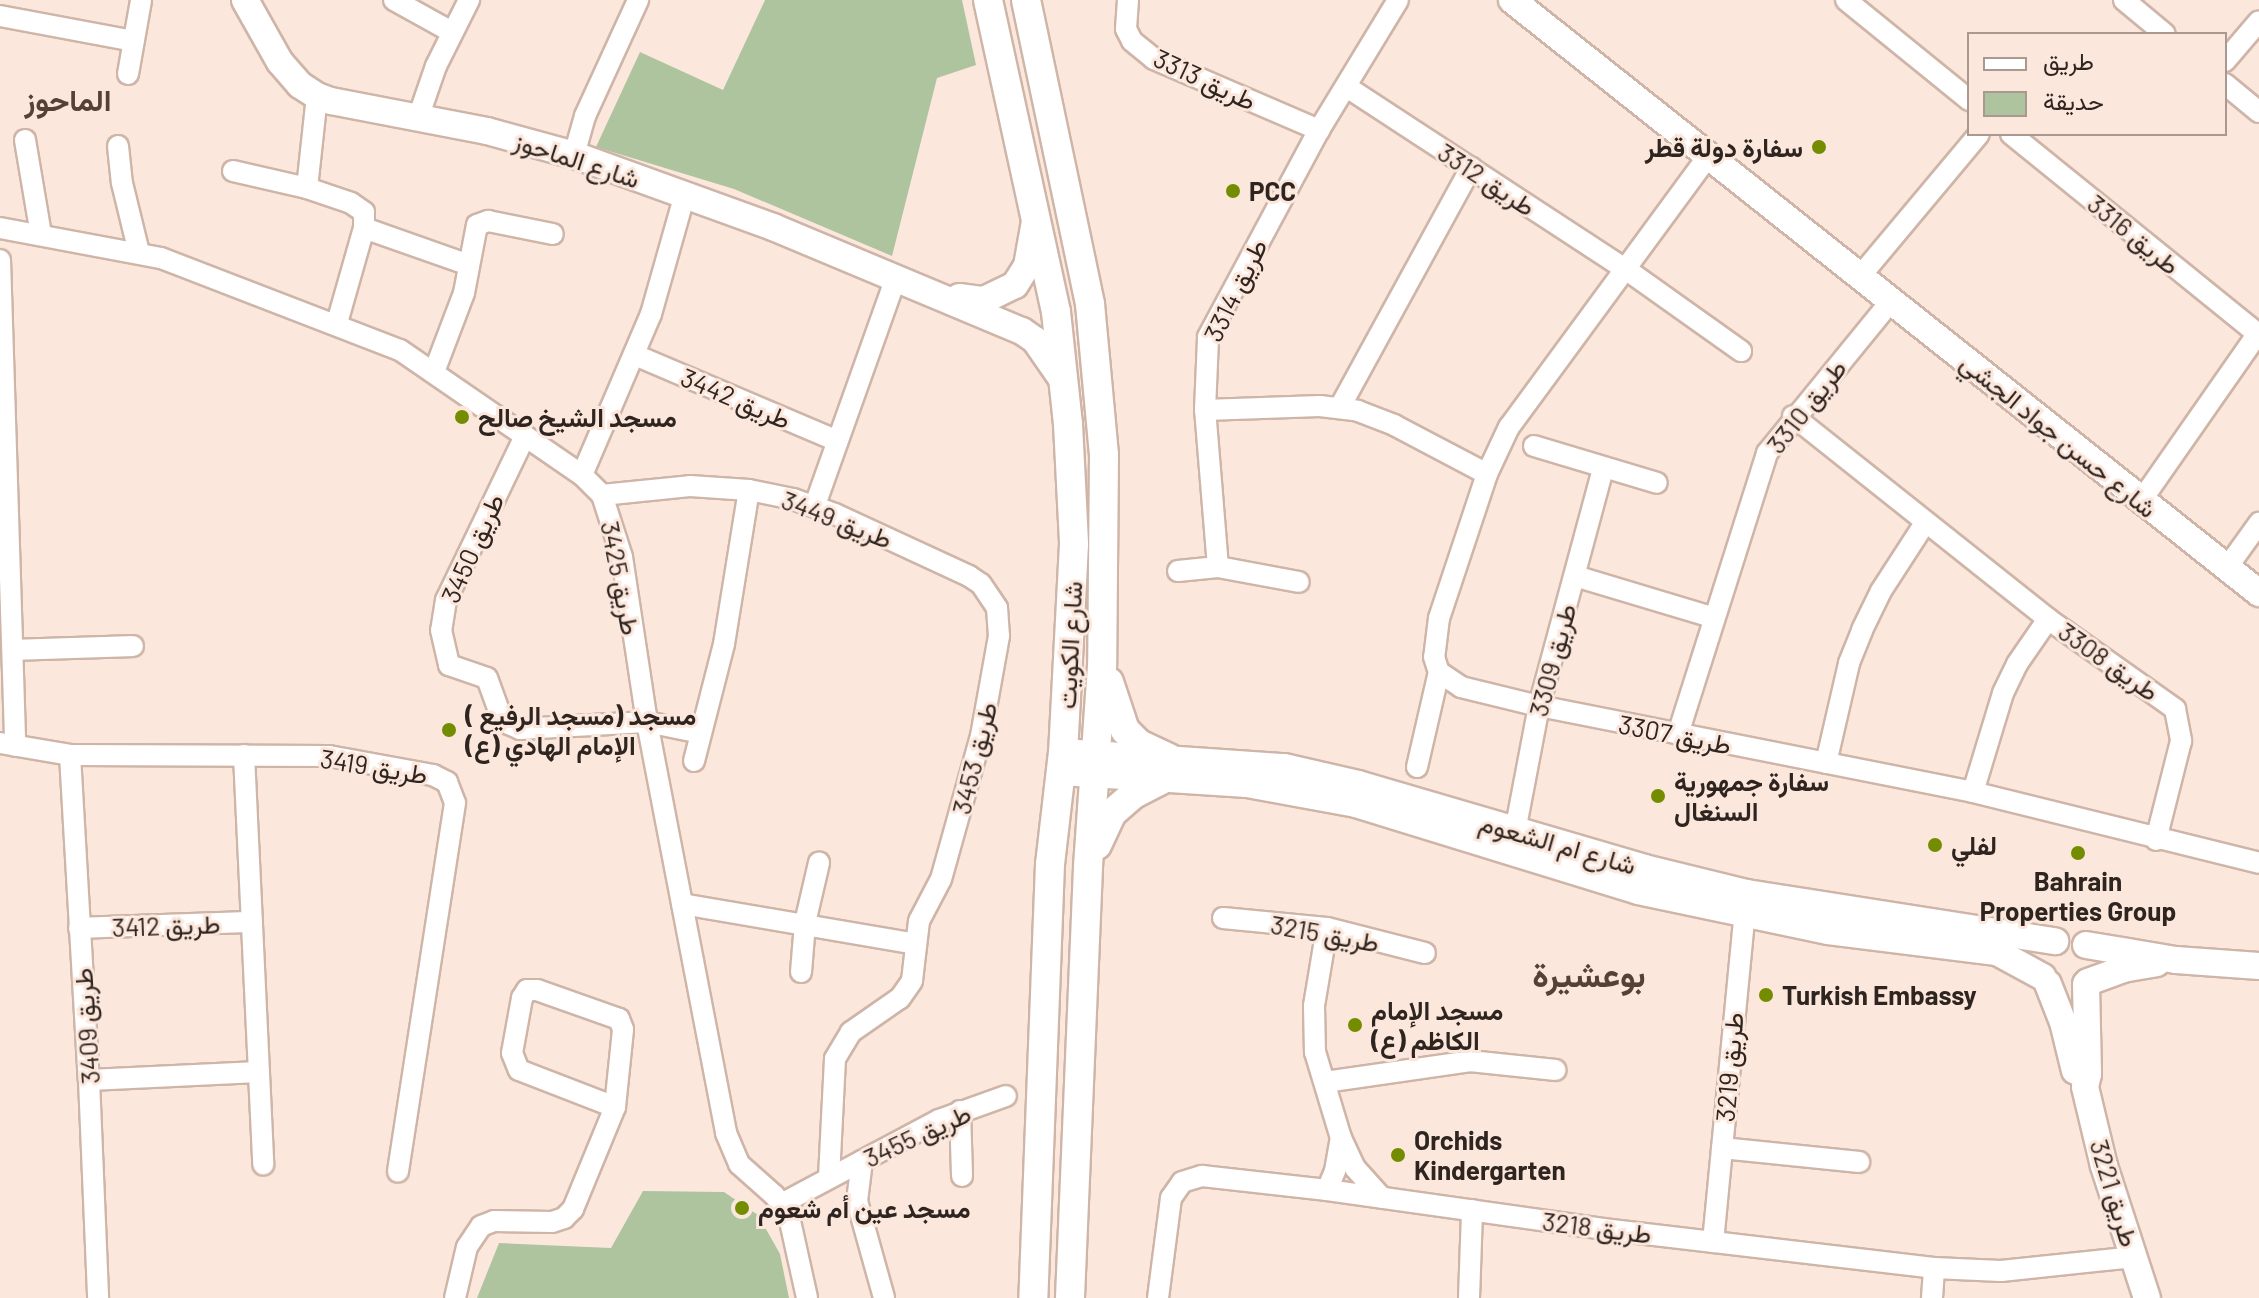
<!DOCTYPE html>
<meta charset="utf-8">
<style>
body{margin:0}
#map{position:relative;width:2259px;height:1298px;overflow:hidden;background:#fce7dc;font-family:Barlow,Vazirmatn,sans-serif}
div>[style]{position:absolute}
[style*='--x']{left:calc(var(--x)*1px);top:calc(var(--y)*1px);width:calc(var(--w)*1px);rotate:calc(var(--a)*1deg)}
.green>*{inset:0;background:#aec49e}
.roads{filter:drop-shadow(2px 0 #ceb5a8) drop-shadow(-2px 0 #ceb5a8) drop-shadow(0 2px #ceb5a8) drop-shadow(0 -2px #ceb5a8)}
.minor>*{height:20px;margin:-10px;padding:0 10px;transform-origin:10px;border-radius:10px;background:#fff}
.tertiary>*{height:26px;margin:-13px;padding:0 13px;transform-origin:13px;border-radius:13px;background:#fff}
.secondary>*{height:28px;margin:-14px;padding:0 14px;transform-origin:14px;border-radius:14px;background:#fff}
.dots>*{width:22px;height:22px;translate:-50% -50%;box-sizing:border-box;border:4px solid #fce7dc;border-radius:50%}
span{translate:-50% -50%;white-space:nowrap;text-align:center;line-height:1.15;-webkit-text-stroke:6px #fce7dc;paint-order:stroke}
.street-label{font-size:26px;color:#2f2520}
.poi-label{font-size:26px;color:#2f2520;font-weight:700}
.right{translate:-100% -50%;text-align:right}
.left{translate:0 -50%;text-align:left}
.quarter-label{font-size:30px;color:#564136;font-weight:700}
.district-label{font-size:34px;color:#564136;font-weight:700}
.legend{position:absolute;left:1967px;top:32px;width:260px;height:104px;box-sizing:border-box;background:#fce7dc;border:2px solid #aa9991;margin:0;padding:10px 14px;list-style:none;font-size:24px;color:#2f2520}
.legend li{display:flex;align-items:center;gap:16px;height:40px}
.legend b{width:40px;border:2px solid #aa9991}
</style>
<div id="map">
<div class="green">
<i style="clip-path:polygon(765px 0,962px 0,976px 65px,937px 78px,892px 256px,734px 189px,596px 147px,640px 52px,723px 90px)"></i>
<i style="clip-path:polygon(643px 1191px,724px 1192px,758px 1215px,780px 1254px,789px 1298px,477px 1298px,499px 1243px,611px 1248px)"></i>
</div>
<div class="roads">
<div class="minor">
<i style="--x:394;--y:0;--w:66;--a:28.9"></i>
<i style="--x:1128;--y:0;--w:29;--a:94"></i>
<i style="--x:1126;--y:29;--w:13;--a:63"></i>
<i style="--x:1132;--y:41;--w:28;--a:39"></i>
<i style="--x:1154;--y:59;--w:180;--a:23.3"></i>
<i style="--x:1846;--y:0;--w:159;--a:39.1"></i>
<i style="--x:2124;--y:0;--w:53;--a:39.7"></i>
<i style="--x:0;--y:16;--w:136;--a:10.6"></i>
<i style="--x:2225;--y:61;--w:52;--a:-49.6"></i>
<i style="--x:128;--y:74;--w:75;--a:-80"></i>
<i style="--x:2225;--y:84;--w:44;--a:39.5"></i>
<i style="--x:1347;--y:87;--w:334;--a:33.2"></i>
<i style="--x:1627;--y:270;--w:140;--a:35.4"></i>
<i style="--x:418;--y:118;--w:55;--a:-70.9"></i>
<i style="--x:436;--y:66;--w:74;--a:-63.4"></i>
<i style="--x:2011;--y:134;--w:318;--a:39"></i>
<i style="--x:25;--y:140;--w:96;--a:80.4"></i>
<i style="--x:118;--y:146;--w:37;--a:84"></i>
<i style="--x:122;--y:183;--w:72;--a:76.3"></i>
<i style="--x:574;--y:155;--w:41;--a:-74.2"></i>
<i style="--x:585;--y:116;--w:128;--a:-65.4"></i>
<i style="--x:1709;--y:155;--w:338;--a:126.3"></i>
<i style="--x:1509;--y:427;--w:52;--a:115.1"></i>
<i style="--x:1487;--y:474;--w:152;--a:108.4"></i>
<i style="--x:1439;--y:618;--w:39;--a:97"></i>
<i style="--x:1434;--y:657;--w:16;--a:72"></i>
<i style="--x:1439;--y:672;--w:27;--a:34"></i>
<i style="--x:1461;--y:687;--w:80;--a:13.7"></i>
<i style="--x:1539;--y:706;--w:442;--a:11.2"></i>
<i style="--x:1973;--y:792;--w:295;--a:13.9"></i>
<i style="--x:233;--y:171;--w:76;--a:12.9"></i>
<i style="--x:307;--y:188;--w:46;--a:18.8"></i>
<i style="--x:351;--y:203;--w:16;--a:35"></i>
<i style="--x:364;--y:212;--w:16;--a:90"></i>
<i style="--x:364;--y:228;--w:99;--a:105.9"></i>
<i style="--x:307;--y:188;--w:93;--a:-83.8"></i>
<i style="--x:0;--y:228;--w:164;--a:10.6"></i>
<i style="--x:161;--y:258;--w:256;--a:21.1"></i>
<i style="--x:400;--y:350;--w:221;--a:34.5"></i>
<i style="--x:582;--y:475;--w:28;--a:45"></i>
<i style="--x:602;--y:495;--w:65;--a:72.1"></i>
<i style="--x:622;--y:557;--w:167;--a:81.4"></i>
<i style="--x:647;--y:722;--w:419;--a:79.1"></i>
<i style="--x:726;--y:1133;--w:34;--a:67"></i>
<i style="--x:739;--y:1164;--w:47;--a:41.5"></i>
<i style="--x:774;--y:1195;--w:22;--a:51"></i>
<i style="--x:788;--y:1212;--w:88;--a:77.5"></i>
<i style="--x:364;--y:228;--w:111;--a:19.4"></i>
<i style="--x:0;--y:260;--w:486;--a:88.2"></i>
<i style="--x:1862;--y:274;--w:182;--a:-50.1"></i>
<i style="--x:635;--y:355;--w:220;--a:23"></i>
<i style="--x:434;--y:372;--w:85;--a:-69.2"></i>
<i style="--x:464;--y:293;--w:69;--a:-79.2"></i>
<i style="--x:477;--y:225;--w:12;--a:-20"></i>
<i style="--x:488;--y:221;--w:66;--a:11.3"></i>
<i style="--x:1340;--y:407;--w:273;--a:-61.3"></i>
<i style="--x:1205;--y:410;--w:115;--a:-2"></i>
<i style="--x:1320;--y:406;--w:38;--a:7"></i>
<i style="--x:1358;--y:411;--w:39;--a:21"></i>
<i style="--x:1394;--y:425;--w:105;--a:27.8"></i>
<i style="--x:1793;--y:416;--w:326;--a:38.5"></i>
<i style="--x:2048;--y:619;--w:156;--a:35.3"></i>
<i style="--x:2175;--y:709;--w:33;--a:79"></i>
<i style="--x:2181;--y:741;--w:102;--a:104.2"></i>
<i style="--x:525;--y:436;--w:182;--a:115.7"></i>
<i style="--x:446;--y:600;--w:30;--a:99"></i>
<i style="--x:441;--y:630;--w:36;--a:77"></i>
<i style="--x:449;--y:665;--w:40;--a:18.9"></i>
<i style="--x:487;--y:678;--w:37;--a:70"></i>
<i style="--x:500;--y:713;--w:14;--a:51"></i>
<i style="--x:509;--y:724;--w:12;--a:24"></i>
<i style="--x:520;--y:729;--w:127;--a:-3.2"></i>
<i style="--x:647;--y:722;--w:55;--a:11.5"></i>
<i style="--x:1534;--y:446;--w:128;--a:16.7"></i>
<i style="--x:582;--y:475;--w:175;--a:-66.8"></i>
<i style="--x:651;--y:314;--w:125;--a:-74.2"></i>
<i style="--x:602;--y:495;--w:88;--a:-5.8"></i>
<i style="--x:690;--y:486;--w:59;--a:3.9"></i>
<i style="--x:749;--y:490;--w:45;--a:11.6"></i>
<i style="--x:793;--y:499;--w:45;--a:19.7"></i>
<i style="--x:835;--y:514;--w:148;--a:24.8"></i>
<i style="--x:969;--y:576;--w:14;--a:34"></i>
<i style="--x:981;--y:584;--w:29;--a:56"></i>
<i style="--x:997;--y:608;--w:28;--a:86"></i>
<i style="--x:999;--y:636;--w:102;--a:100.2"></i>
<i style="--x:981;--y:736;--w:148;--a:105.6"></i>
<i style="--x:941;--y:879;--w:47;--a:117.6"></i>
<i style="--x:919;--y:921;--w:60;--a:96.7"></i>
<i style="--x:912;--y:981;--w:21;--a:125"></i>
<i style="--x:900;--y:998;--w:60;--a:145.2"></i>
<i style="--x:851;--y:1032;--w:31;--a:121"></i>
<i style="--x:835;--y:1059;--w:118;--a:92.9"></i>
<i style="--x:2141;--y:501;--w:206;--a:-55.1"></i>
<i style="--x:815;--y:505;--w:242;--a:-70.4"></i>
<i style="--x:1218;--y:567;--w:158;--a:-94.7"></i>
<i style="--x:1205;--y:410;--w:73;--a:-87.6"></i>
<i style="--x:1208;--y:337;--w:235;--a:-61.8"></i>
<i style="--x:1319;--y:130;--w:152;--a:-58.7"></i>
<i style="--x:2226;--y:569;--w:57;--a:-54.3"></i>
<i style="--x:1178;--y:571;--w:40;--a:-5.7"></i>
<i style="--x:1218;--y:567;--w:82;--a:10.5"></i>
<i style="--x:1575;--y:576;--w:143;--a:16.7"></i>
<i style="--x:13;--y:650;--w:120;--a:-1.9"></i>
<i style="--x:1678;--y:734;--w:295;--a:-72.4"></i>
<i style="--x:1767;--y:453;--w:198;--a:-50.8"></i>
<i style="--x:0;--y:743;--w:71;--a:9.7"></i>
<i style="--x:70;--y:755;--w:259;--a:0.2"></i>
<i style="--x:329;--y:756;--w:106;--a:10.4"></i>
<i style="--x:433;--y:775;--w:16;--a:27"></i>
<i style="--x:447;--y:782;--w:22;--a:69"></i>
<i style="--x:455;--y:803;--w:373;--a:98.8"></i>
<i style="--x:70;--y:755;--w:326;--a:86.7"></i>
<i style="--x:89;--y:1080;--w:218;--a:87.6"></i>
<i style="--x:244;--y:755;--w:410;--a:87.3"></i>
<i style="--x:694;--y:761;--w:121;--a:-75.6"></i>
<i style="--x:724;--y:644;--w:156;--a:-80.8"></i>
<i style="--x:1826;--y:763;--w:103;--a:-77"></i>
<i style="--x:1849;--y:663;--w:35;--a:-68"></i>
<i style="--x:1862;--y:630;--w:43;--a:-64"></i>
<i style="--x:1881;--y:591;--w:81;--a:-57.1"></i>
<i style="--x:1417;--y:767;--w:98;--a:-77"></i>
<i style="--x:1973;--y:792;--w:103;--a:-73.1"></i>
<i style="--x:2003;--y:693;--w:32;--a:-64"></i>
<i style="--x:2017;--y:664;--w:55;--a:-55.4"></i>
<i style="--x:1513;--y:842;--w:138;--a:-79.2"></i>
<i style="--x:1539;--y:706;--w:245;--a:-74.9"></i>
<i style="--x:682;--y:904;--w:237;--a:9.7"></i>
<i style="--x:1223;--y:918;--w:104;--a:5.5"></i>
<i style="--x:1327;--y:928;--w:101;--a:14.3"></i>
<i style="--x:79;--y:928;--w:173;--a:-2"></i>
<i style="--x:1327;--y:928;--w:79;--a:99.5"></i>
<i style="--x:1314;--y:1006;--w:46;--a:88.8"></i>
<i style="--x:1315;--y:1052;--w:90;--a:73.2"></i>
<i style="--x:1341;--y:1138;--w:33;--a:65"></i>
<i style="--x:1355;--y:1168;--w:40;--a:48"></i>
<i style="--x:801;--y:972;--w:49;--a:-85.3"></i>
<i style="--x:805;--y:923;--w:62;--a:-76.9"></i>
<i style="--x:89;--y:1080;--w:170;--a:-2.7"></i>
<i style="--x:1325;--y:1082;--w:147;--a:-8.2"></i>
<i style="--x:1470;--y:1061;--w:86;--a:6"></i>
<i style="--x:960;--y:1111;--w:65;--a:88.2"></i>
<i style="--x:1722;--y:1148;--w:138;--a:5.8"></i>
<i style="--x:862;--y:1161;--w:40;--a:97.1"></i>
<i style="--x:857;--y:1201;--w:101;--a:74.4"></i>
<i style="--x:1327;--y:1190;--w:21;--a:-67"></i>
<i style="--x:1335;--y:1171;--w:34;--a:-80"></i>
<i style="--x:783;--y:1203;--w:177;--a:-28"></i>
<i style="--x:939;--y:1120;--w:71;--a:-19.7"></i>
<i style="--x:1713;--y:1242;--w:343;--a:-84.5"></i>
<i style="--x:455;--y:1298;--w:52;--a:-76.8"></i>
<i style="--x:467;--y:1247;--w:25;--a:-56"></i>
<i style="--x:481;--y:1226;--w:14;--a:-21"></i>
<i style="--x:494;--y:1221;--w:58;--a:1"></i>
<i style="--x:552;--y:1222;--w:13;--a:-18"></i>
<i style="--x:564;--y:1218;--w:13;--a:-45"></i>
<i style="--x:573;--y:1209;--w:110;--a:-67.6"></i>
<i style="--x:615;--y:1107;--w:78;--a:-84.1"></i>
<i style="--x:623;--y:1029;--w:11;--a:-112"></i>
<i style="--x:619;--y:1019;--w:87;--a:-160.5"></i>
<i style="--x:537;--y:990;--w:10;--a:180"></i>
<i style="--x:527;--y:990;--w:9;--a:122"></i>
<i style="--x:522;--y:998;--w:56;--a:100.3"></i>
<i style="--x:512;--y:1053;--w:18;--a:68"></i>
<i style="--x:519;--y:1070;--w:103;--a:21.1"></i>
<i style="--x:1158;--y:1298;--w:101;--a:-82.6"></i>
<i style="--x:1171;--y:1198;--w:19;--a:-55"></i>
<i style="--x:1182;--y:1182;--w:21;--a:-17"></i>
<i style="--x:1202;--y:1176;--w:126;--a:6.4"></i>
<i style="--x:1327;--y:1190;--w:279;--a:8"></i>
<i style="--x:1603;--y:1229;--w:333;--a:6.7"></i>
<i style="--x:1934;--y:1268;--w:67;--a:2.6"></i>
<i style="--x:2001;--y:1271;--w:134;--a:-6"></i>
<i style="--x:1469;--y:1298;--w:88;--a:-88"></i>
<i style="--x:1932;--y:1298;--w:30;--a:-86"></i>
</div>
<div class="tertiary">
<i style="--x:245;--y:0;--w:71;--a:60.6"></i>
<i style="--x:280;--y:62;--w:30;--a:49"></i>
<i style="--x:300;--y:85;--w:20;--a:33"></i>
<i style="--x:317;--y:96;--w:15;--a:20"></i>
<i style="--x:331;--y:101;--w:159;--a:10.9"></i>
<i style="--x:487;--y:131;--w:90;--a:15.4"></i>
<i style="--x:574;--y:155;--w:212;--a:19.9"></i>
<i style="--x:773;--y:227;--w:270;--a:22.7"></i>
<i style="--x:1022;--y:331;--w:16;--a:35"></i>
<i style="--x:1035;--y:340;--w:51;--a:55.4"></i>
<i style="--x:1512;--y:0;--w:954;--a:38.44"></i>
<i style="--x:959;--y:297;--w:25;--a:7"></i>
<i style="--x:984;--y:300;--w:34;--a:-26"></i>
<i style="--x:1015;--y:285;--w:22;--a:-58"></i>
<i style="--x:1027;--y:266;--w:46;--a:-79.9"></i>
<i style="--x:1063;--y:752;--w:222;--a:3.9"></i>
<i style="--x:1284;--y:767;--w:76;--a:12.9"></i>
<i style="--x:1358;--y:784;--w:299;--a:16.3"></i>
<i style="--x:1645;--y:868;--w:105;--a:13.8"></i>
<i style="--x:1747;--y:893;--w:312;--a:8.9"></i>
<i style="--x:1061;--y:772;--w:186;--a:3.7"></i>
<i style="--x:1247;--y:784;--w:111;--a:10.4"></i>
<i style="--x:1356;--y:804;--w:295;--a:17.1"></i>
<i style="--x:1638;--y:891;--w:194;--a:11.9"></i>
<i style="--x:1828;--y:931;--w:170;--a:7.1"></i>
<i style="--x:1997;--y:952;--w:52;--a:28.5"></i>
<i style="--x:2086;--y:945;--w:91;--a:9.5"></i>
<i style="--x:2176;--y:960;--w:83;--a:4.1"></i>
<i style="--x:2088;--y:982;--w:37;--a:-20"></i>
<i style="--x:2123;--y:969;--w:34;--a:-10"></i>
<i style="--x:2048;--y:984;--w:41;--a:68.5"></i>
<i style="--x:2063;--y:1022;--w:50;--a:76.2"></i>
<i style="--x:2086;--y:984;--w:90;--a:88.7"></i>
<i style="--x:2088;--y:1074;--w:13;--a:103"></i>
<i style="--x:2085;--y:1087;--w:81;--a:76.5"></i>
<i style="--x:2104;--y:1166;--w:139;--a:72"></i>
</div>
<div class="secondary">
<i style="--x:988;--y:0;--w:319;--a:77.7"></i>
<i style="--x:1056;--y:312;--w:113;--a:83.9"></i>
<i style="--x:1068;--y:424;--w:120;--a:87.1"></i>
<i style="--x:1074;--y:544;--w:208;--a:93"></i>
<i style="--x:1063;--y:752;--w:113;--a:96.6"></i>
<i style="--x:1050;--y:864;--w:434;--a:92.2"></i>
<i style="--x:1026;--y:0;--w:311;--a:78.1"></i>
<i style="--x:1090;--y:304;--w:152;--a:84.7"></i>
<i style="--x:1104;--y:455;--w:211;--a:90.5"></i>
<i style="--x:1102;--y:666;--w:202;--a:94"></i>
<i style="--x:1088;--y:868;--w:430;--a:92.4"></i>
<i style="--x:1109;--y:682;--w:51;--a:71.6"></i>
<i style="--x:1125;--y:730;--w:20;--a:45"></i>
<i style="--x:1139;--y:744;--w:33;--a:25"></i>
<i style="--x:1097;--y:845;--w:35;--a:-65"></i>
<i style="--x:1112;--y:813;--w:29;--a:-41"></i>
<i style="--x:1134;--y:794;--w:30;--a:-27"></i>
</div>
</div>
<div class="dots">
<i style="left:1819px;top:147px;background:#748c00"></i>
<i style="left:1233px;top:191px;background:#748c00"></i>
<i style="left:462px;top:417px;background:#748c00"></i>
<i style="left:449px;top:730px;background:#748c00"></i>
<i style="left:1658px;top:796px;background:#748c00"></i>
<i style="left:1935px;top:845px;background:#748c00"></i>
<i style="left:2078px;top:853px;background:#748c00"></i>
<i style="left:1766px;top:995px;background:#748c00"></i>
<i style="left:1355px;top:1025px;background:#748c00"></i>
<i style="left:1398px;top:1155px;background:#748c00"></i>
<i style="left:742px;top:1208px;background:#748c00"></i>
</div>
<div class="street-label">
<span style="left:1205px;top:79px;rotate:25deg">طريق 3313</span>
<span style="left:577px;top:159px;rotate:18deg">شارع الماحوز</span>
<span style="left:1487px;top:179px;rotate:33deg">طريق 3312</span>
<span style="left:2134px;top:234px;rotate:39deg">طريق 3316</span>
<span style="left:1235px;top:290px;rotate:-64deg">طريق 3314</span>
<span style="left:736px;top:398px;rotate:23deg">طريق 3442</span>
<span style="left:1806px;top:406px;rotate:-52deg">طريق 3310</span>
<span style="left:2059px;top:435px;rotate:39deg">شارع حسن جواد الجشي</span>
<span style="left:837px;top:519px;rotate:21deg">طريق 3449</span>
<span style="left:472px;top:548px;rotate:-66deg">طريق 3450</span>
<span style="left:621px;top:578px;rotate:79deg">طريق 3425</span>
<span style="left:1069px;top:645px;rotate:-87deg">شارع الكويت</span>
<span style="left:1552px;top:660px;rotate:-75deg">طريق 3309</span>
<span style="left:2109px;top:661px;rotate:35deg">طريق 3308</span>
<span style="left:1675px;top:734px;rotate:11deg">طريق 3307</span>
<span style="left:974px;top:758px;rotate:-76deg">طريق 3453</span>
<span style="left:374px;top:766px;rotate:9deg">طريق 3419</span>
<span style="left:1558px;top:843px;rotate:16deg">شارع ام الشعوم</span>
<span style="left:166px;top:925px;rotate:-2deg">طريق 3412</span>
<span style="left:1325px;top:933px;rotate:10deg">طريق 3215</span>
<span style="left:86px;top:1026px;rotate:-94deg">طريق 3409</span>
<span style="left:1729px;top:1067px;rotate:-85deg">طريق 3219</span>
<span style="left:917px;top:1135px;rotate:-25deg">طريق 3455</span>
<span style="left:2115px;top:1193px;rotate:73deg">طريق 3221</span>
<span style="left:1597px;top:1227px;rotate:7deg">طريق 3218</span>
</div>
<div class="poi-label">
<span class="right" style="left:1803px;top:147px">سفارة دولة قطر</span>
<span class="left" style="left:1249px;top:191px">PCC</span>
<span class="left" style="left:478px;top:417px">مسجد الشيخ صالح</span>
<span class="left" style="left:465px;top:730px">( مسجد الرفيع) مسجد<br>الإمام الهادي (ع)</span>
<span class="left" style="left:1674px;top:796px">سفارة جمهورية<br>السنغال</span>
<span class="left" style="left:1951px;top:845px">لفلي</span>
<span style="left:2078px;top:896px">Bahrain<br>Properties Group</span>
<span class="left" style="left:1782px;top:995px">Turkish Embassy</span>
<span class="left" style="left:1371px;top:1025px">مسجد الإمام<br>الكاظم (ع)</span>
<span class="left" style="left:1414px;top:1155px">Orchids<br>Kindergarten</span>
<span class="left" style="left:758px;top:1208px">مسجد عين أم شعوم</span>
</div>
<div class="quarter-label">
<span style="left:68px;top:99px">الماحوز</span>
</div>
<div class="district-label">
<span style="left:1589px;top:974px">بوعشيرة</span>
</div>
<ul class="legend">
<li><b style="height:10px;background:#fff"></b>طريق</li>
<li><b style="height:22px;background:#aec49e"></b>حديقة</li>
</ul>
</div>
